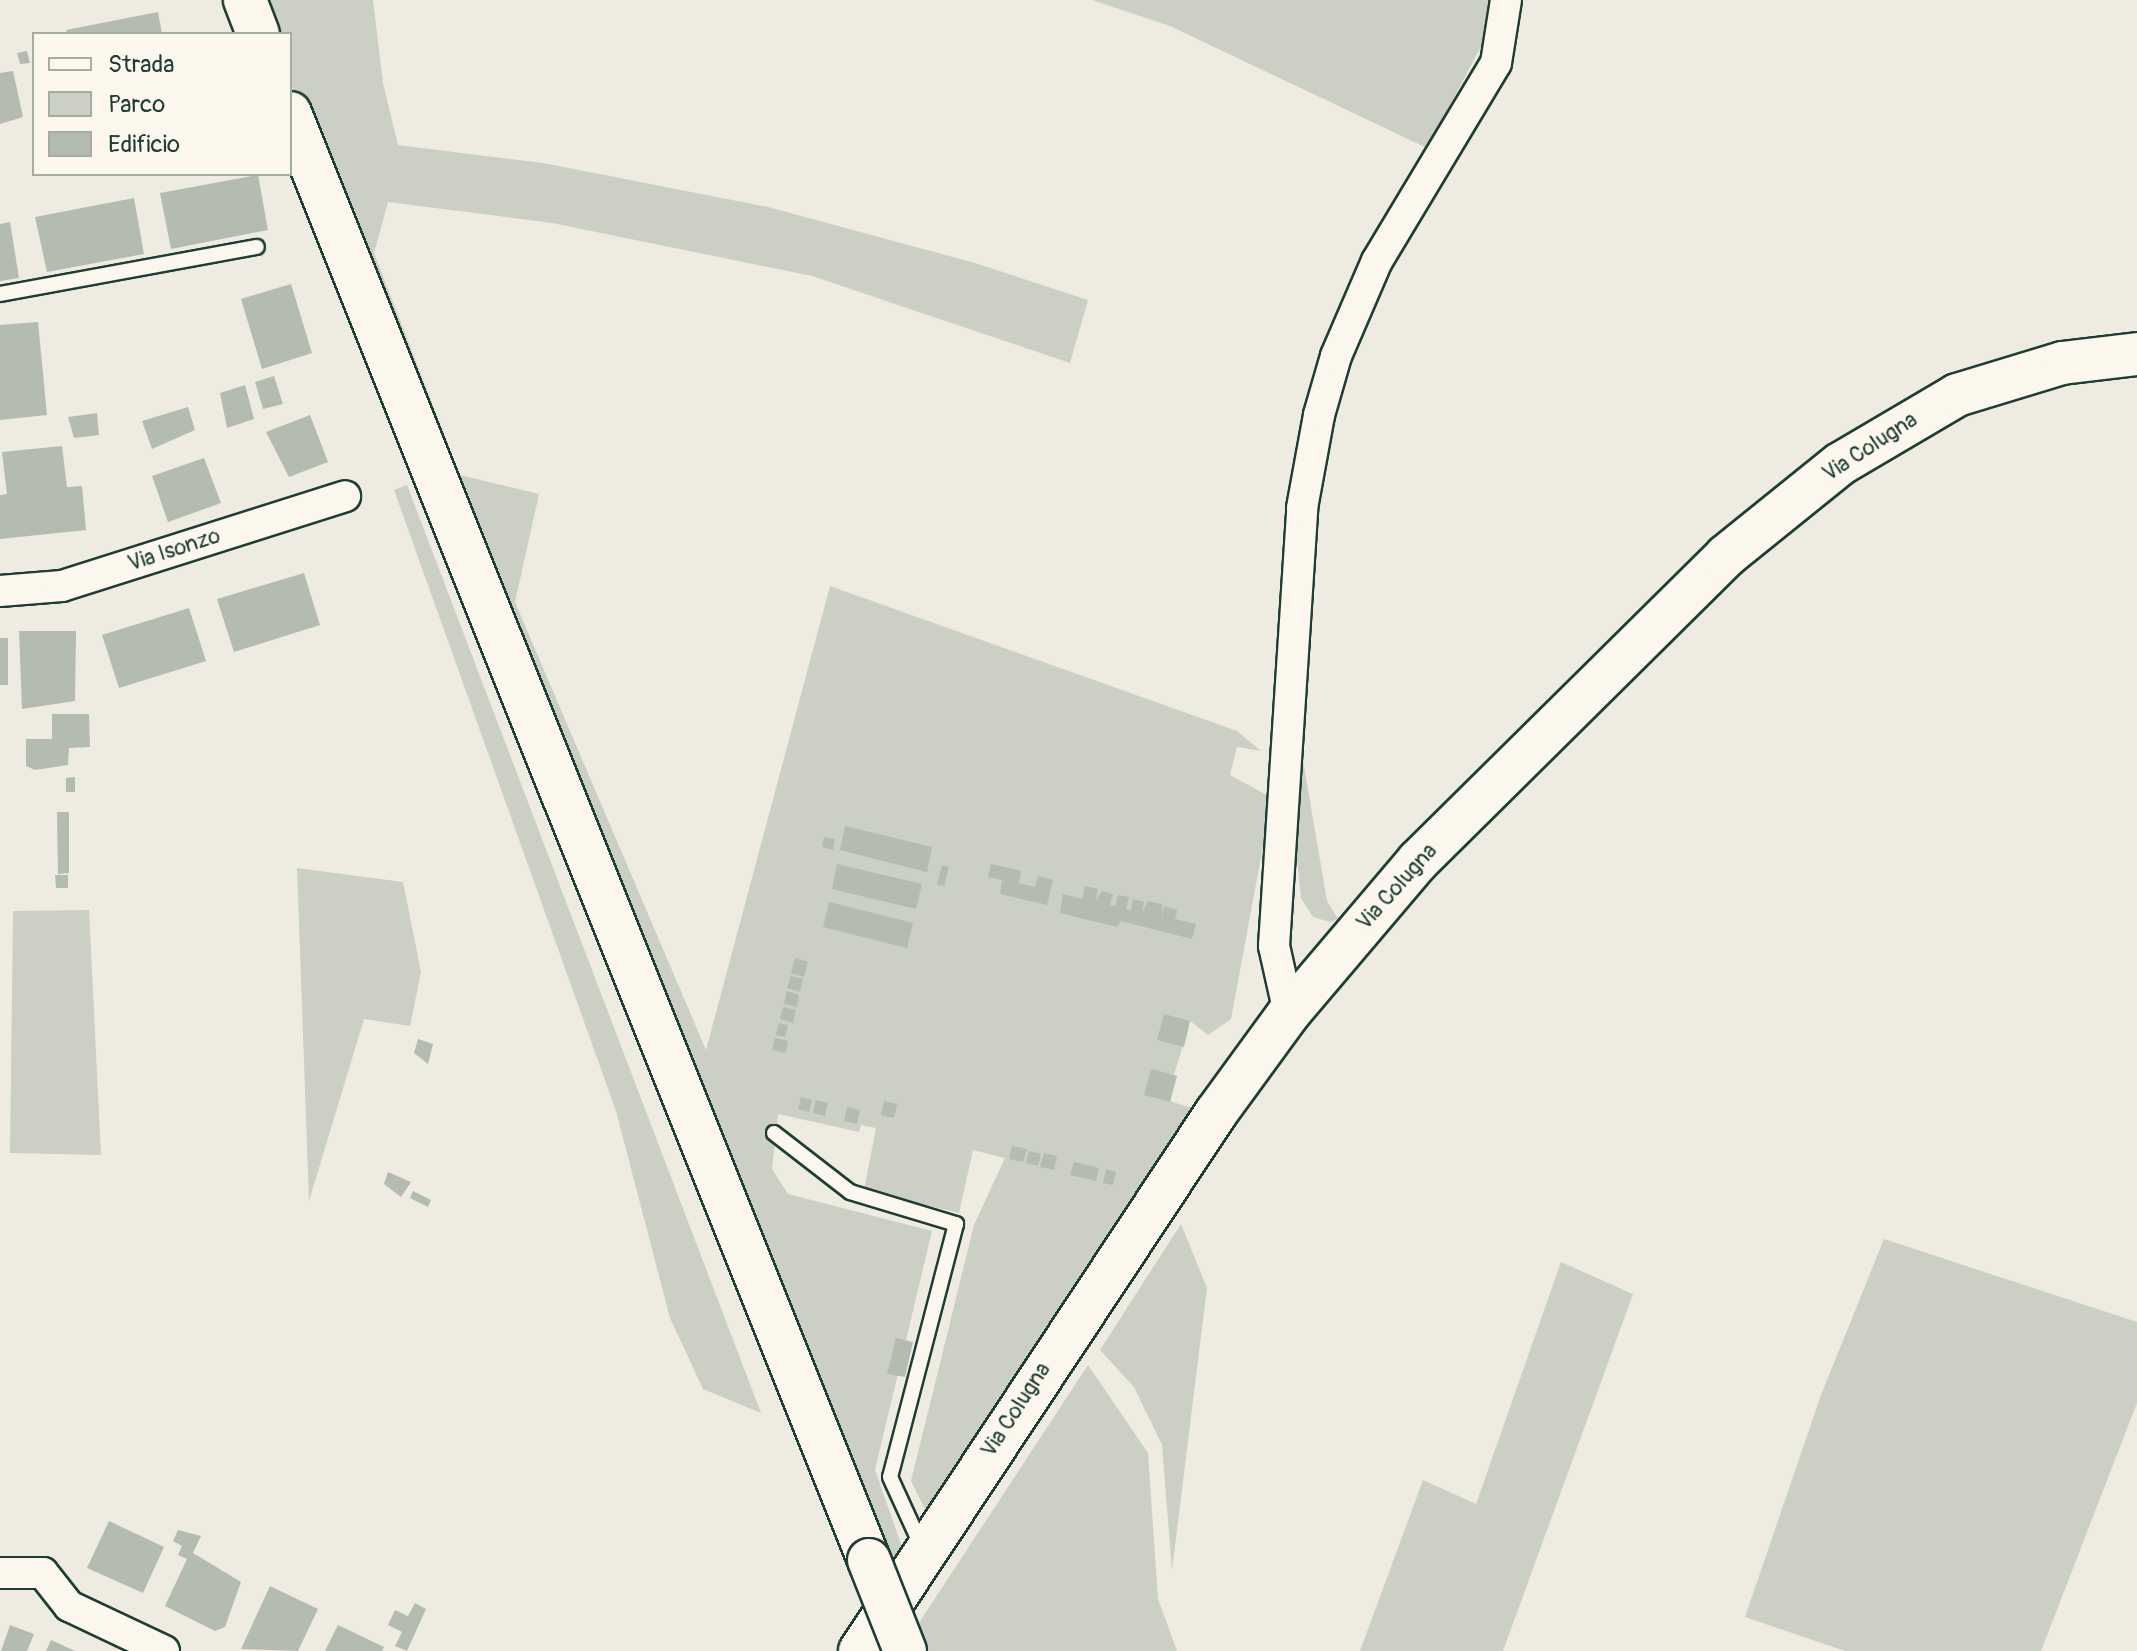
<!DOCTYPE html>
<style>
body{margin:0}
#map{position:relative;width:2137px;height:1651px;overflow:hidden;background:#eeece1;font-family:Pangolin,sans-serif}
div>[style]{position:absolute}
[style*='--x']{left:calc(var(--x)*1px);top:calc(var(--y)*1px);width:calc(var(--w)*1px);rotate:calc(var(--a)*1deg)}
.green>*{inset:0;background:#cbcfc4}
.building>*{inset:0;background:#b4bbb0}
.roads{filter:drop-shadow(2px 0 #1f3d34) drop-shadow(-2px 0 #1f3d34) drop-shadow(0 2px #1f3d34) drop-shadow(0 -2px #1f3d34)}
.lane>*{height:14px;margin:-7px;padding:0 7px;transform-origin:7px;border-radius:7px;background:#fbf7ec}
.street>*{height:30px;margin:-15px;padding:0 15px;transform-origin:15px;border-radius:15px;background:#fbf7ec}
.secondary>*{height:42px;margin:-21px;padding:0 21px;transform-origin:21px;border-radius:21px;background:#fbf7ec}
.bridges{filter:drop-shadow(2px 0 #1f3d34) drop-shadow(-2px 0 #1f3d34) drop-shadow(0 2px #1f3d34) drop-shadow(0 -2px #1f3d34)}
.secondary-bridge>*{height:42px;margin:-21px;padding:0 21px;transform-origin:21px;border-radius:21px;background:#fbf7ec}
span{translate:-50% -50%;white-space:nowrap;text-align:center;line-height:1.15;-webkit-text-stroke:6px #fbf7ec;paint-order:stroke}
.street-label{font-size:22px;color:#1f3d34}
.legend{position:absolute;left:32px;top:32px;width:260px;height:144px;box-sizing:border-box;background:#fbf7ec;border:2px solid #a3ada2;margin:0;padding:10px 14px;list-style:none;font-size:24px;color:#1f3d34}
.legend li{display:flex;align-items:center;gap:16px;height:40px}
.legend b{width:40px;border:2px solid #a3ada2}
</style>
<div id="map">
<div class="green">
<i style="clip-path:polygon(258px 0,373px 0,383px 83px,398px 145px,543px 163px,768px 207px,975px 263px,1088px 300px,1070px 363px,812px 276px,552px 223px,388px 202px,374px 253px,460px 475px,539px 494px,515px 602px,706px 1050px,830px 586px,1237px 731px,1261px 751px,1237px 747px,1230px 775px,1272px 798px,1231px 1019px,1208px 1035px,1190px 1021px,1174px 1075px,1170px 1101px,1194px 1109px,930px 1519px,911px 1481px,974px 1225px,1005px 1158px,973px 1150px,959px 1213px,864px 1190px,876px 1128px,861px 1125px,859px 1132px,778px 1114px,772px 1169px,788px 1194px,932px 1231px,875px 1470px,902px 1547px,884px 1577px,290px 81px,290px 34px,271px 34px)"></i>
<i style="clip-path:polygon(1092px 0,1491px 0,1492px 6px,1484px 41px,1427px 148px,1170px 26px)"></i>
<i style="clip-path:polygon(407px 485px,761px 1413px,703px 1389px,670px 1318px,616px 1111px,394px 490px)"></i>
<i style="clip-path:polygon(1303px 760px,1327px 901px,1338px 919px,1330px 922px,1313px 917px,1301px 898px,1294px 829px)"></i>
<i style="clip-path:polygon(297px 868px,403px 882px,421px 972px,410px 1026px,364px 1019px,309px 1201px)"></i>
<i style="clip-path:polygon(89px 910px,101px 1155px,10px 1153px,13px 911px)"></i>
<i style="clip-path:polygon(1181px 1224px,1207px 1288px,1172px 1570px,1162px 1445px,1134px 1387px,1100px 1350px)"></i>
<i style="clip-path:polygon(1884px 1239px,2137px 1322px,2137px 1403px,2041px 1651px,1845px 1651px,1745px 1617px,1821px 1395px)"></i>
<i style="clip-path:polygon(1561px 1262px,1633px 1294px,1503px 1651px,1360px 1651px,1423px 1480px,1476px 1504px)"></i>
<i style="clip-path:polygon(1088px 1365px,1148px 1453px,1158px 1599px,1177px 1651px,921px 1651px,913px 1632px)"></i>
</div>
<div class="building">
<i style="clip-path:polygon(158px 12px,162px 34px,67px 34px,66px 30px)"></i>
<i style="clip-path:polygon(27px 51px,30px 63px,20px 64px,17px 53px)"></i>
<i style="clip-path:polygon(13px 71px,23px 117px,0 124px,0 73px)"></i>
<i style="clip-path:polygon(258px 175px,268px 230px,171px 249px,160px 193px)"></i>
<i style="clip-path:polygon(134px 198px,144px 254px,47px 272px,35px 217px)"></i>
<i style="clip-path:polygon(10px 222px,19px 278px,0 281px,0 224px)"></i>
<i style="clip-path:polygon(291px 284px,312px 353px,262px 369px,241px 299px)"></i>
<i style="clip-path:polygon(38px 322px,47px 415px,0 420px,0 325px)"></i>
<i style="clip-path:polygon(274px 376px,283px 404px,263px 409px,255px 382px)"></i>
<i style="clip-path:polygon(245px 385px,254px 419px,227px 428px,220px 393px)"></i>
<i style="clip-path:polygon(188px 407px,195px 430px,152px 449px,142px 421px)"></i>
<i style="clip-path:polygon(97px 413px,99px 435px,74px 438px,68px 417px)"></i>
<i style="clip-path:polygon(310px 415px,328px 462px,289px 477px,266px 432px)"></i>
<i style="clip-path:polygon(62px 446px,67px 487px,82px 486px,86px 530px,0 539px,0 495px,7px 494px,2px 452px)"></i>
<i style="clip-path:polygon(204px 458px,221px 503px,168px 522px,152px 476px)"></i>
<i style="clip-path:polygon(304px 573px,320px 625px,234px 652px,217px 599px)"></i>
<i style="clip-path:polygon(189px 608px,206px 661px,119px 688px,102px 635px)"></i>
<i style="clip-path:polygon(19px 631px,76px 631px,75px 701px,22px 709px)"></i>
<i style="clip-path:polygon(0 638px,8px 638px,8px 685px,0 685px)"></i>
<i style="clip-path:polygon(52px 714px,89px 714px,90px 747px,69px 748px,68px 765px,35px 770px,26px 766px,26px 739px,52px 739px)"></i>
<i style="clip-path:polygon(75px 777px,75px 792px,66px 792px,66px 778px)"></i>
<i style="clip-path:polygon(57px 812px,69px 812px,69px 873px,58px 874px)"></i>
<i style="clip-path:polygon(845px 826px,932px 847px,927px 872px,840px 850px)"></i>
<i style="clip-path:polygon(824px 837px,835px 839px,833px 850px,822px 847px)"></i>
<i style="clip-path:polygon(837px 864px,922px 884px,916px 909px,832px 889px)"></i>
<i style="clip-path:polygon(991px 864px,1021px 871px,1019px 883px,1035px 887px,1038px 876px,1053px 880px,1047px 905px,1000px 894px,1002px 880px,988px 877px)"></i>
<i style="clip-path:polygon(942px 865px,949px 867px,944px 886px,937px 885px)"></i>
<i style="clip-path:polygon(55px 875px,68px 875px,68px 888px,56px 888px)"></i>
<i style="clip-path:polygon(1085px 886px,1098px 889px,1095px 902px,1102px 891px,1113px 894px,1110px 905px,1115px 906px,1118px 895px,1129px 897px,1126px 909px,1131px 910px,1133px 899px,1144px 902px,1142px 912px,1148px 901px,1162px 904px,1162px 917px,1164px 906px,1177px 910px,1175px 919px,1196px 924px,1192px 939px,1121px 921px,1117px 927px,1060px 913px,1063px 894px,1082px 899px)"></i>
<i style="clip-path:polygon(829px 902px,913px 923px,907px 948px,823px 927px)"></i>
<i style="clip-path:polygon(795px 958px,808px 962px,804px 977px,791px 973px)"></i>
<i style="clip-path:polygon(791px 976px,803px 979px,800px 992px,787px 988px)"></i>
<i style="clip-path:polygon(787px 991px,799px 995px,797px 1007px,784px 1004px)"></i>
<i style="clip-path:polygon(783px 1007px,796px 1010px,793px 1023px,780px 1019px)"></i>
<i style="clip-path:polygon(1164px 1014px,1190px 1021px,1184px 1047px,1157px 1040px)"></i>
<i style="clip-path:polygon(779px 1023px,788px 1025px,785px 1037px,776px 1035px)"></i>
<i style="clip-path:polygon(775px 1038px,788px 1041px,786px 1053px,772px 1050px)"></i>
<i style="clip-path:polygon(418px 1039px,433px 1044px,428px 1064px,414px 1053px)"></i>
<i style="clip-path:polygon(1151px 1069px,1177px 1076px,1170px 1102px,1144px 1095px)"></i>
<i style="clip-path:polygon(801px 1097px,812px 1100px,809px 1112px,798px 1109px)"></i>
<i style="clip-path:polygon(816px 1100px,828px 1103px,825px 1116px,813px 1113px)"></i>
<i style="clip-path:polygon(884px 1101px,897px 1104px,894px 1118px,881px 1115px)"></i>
<i style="clip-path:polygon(847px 1107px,860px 1110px,857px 1124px,844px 1121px)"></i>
<i style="clip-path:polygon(1012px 1146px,1027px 1149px,1023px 1162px,1009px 1159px)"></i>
<i style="clip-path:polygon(1029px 1151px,1041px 1154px,1038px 1166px,1026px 1163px)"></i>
<i style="clip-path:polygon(1044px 1153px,1057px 1156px,1054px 1170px,1040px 1167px)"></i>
<i style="clip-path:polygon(1074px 1162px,1099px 1168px,1096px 1181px,1070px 1175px)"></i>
<i style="clip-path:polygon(1106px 1169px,1116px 1172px,1113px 1185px,1103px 1183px)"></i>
<i style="clip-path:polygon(388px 1172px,411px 1182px,401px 1197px,384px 1184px)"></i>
<i style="clip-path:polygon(413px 1191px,431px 1200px,428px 1207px,410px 1198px)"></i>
<i style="clip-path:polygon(896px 1338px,913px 1342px,905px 1377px,887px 1374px)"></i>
<i style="clip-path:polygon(109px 1521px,164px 1547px,143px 1593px,87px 1568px)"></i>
<i style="clip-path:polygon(178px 1530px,201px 1536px,193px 1553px,241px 1582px,225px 1627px,215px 1631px,165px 1606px,187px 1559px,178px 1555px,182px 1546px,173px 1541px)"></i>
<i style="clip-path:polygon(270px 1586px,318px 1609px,298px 1651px,241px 1649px)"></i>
<i style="clip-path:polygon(415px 1603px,426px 1609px,407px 1651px,395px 1646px,402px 1632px,388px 1625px,395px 1610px,408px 1616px)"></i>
<i style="clip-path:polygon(10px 1625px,34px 1634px,27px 1651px,1px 1651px)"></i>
<i style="clip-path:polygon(338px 1625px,384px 1647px,382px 1651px,325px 1651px)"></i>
<i style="clip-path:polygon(51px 1640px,75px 1651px,46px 1651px)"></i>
</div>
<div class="roads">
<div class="lane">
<i style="--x:0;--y:294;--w:261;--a:-10.4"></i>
<i style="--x:774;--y:1133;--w:96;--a:37.8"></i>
<i style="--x:850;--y:1192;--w:111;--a:16.8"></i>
<i style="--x:956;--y:1224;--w:261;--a:104.6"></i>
<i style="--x:890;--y:1477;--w:77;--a:65.4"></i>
</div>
<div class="street">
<i style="--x:0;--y:591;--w:62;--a:-4.6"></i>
<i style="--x:62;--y:586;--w:297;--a:-17.6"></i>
<i style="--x:1289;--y:1013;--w:69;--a:-102.6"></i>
<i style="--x:1274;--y:946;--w:439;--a:-86.3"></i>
<i style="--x:1302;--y:508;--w:95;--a:-79.6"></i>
<i style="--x:1319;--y:415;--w:61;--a:-73.9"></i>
<i style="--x:1336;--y:356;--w:103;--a:-66.7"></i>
<i style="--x:1377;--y:261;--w:231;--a:-59"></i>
<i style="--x:1496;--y:63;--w:64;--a:-81"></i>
<i style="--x:0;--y:1573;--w:43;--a:0"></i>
<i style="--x:43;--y:1573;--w:42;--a:51.8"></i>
<i style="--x:69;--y:1606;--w:105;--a:25.3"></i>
</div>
<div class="secondary">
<i style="--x:245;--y:0;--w:36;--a:69"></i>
<i style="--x:290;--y:113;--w:1559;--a:68.19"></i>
<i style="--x:860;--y:1651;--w:645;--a:-56.51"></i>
<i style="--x:1216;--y:1113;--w:124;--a:-53.9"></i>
<i style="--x:1289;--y:1013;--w:199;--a:-49.7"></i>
<i style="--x:1418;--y:861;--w:433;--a:-44.7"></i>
<i style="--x:1726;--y:556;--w:146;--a:-38.9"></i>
<i style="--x:1840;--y:464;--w:136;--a:-30.5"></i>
<i style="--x:1957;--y:395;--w:110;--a:-16.9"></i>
<i style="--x:2062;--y:363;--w:76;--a:-6.8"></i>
</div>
</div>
<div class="bridges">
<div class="secondary-bridge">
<i style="--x:869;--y:1560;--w:98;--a:68.4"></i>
</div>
</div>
<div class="street-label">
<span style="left:1870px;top:447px;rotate:-33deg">Via Colugna</span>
<span style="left:174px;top:550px;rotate:-18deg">Via Isonzo</span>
<span style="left:1397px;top:887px;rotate:-48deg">Via Colugna</span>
<span style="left:1016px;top:1410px;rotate:-57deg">Via Colugna</span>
</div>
<ul class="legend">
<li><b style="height:10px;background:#fbf7ec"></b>Strada</li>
<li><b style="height:22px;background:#cbcfc4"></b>Parco</li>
<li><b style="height:22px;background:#b4bbb0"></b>Edificio</li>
</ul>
</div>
